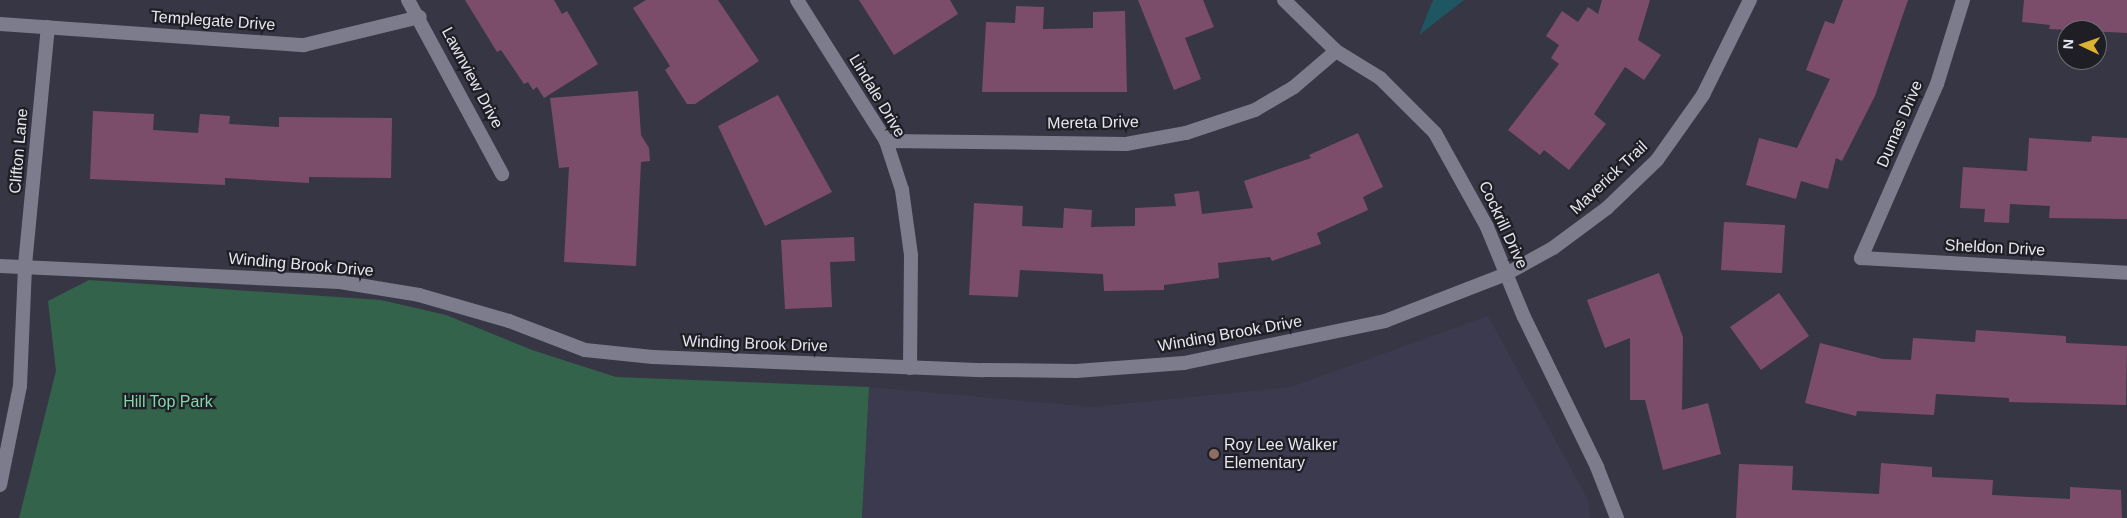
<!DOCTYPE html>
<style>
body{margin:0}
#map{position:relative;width:2127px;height:518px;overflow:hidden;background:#373644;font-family:Arial,sans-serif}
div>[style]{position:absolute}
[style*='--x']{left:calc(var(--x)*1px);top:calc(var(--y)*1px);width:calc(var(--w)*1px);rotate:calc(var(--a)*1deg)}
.built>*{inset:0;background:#3c3a4f}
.green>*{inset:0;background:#34634b}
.water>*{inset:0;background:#1e5662}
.building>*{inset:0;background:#7c4d6a}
.minor>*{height:14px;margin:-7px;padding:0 7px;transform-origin:7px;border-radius:7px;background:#7d7c8c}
.tertiary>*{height:14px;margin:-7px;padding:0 7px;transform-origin:7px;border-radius:7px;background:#7d7c8c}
.dots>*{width:14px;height:14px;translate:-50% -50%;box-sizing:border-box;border:2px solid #1f1e25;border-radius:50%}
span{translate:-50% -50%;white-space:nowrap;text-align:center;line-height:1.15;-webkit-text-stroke:4.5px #1f1e25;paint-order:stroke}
.street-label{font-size:16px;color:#e6e6ef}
.park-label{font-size:16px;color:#81d7ab}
.poi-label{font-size:16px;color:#e6e6ef}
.left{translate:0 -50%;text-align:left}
.north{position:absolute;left:2057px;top:20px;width:50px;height:50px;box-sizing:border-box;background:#1f1e25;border:1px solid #6f6e76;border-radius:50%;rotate:273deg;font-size:14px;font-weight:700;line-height:20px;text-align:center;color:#e6e6ef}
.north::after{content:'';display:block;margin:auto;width:18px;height:22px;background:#dcb233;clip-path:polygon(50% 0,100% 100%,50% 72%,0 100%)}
</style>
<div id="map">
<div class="built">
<i style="clip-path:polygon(1488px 316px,1588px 500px,1590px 518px,862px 518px,869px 387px,1092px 407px,1291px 387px)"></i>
</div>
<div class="green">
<i style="clip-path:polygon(89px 280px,381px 300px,446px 315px,532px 350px,616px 377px,869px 387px,862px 518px,19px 518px,56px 371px,48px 301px)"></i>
</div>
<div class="water">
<i style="clip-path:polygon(1433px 0,1464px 0,1419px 35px)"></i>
</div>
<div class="building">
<i style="clip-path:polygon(465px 0,554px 0,562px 14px,567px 11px,598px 64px,544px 98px,537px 87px,533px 90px,528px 82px,524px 84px,501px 50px,497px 52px)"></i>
<i style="clip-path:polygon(646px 0,718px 0,759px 61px,695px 104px,687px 104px,665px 70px,670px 66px,633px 8px)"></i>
<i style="clip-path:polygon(859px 0,950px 0,958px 14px,894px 55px)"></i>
<i style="clip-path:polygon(1138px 0,1203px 0,1214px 27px,1185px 38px,1201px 79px,1174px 90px)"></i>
<i style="clip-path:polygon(1602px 0,1650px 0,1638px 40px,1661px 55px,1644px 80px,1625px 67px,1594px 114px,1606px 124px,1569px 170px,1544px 150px,1540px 155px,1508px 130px,1559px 64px,1551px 58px,1559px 45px,1546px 36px,1562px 11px,1578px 22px,1588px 7px,1598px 14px)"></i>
<i style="clip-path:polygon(1843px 0,1908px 0,1875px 96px,1842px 161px,1836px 158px,1828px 189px,1801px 181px,1796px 199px,1746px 185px,1759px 138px,1797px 148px,1830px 79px,1806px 70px,1825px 21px,1834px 24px)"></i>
<i style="clip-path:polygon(2024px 0,2127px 0,2127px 33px,2049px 29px,2050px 25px,2022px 22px)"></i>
<i style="clip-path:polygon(1016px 6px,1044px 7px,1043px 29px,1093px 28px,1093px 12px,1125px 11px,1127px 92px,982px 92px,986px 22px,1015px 23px)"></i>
<i style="clip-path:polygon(638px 91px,641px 135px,649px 148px,650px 161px,641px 162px,636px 266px,564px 262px,569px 167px,559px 168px,550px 98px)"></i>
<i style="clip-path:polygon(778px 95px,832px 192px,765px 226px,718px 126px)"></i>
<i style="clip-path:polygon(93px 111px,154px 114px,153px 130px,198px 133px,200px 114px,230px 116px,229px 124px,279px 127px,279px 117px,392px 118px,391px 178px,309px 177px,309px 183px,225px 178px,225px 185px,90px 179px)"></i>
<i style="clip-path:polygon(1358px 133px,1383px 187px,1363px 197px,1368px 210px,1317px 233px,1321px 244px,1272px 261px,1270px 257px,1218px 263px,1219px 278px,1164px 285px,1164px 290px,1104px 291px,1103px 274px,1020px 270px,1018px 297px,969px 295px,974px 203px,1023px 206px,1022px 226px,1063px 228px,1064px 208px,1092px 210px,1091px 227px,1135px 226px,1135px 208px,1176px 206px,1174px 194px,1199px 191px,1202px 214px,1253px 208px,1244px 181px,1311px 158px,1309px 155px)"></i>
<i style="clip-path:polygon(2092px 136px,2127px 138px,2127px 219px,2049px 218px,2050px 206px,2010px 204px,2009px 223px,1984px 222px,1985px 209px,1960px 208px,1963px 167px,2027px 171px,2029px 138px,2091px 142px)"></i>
<i style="clip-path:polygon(1724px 222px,1785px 225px,1782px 273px,1721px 270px)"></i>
<i style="clip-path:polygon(854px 237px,855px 261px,830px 262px,832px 307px,785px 309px,781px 240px)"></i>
<i style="clip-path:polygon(1659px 273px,1683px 337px,1682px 410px,1708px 403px,1721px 454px,1663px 470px,1645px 400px,1630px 400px,1630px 338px,1605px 348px,1587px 300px)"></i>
<i style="clip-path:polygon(1779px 293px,1809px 336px,1761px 370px,1730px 327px)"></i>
<i style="clip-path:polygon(1976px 330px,2066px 336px,2066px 343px,2127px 346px,2126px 405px,2009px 402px,2009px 398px,1936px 394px,1934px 415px,1857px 411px,1856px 416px,1805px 403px,1820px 343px,1883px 359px,1911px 360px,1913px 338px,1975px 342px)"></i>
<i style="clip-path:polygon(1881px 463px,1932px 467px,1932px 477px,1993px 480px,1992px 495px,2070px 499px,2070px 487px,2121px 490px,2122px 518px,1736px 518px,1739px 464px,1793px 466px,1792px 490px,1879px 494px)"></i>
</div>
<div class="minor">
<i style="--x:408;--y:0;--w:198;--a:61.6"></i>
<i style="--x:797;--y:0;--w:167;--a:57.7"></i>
<i style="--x:886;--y:141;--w:52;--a:71.9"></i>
<i style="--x:902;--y:190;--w:66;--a:82.1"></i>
<i style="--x:911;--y:255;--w:113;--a:90.5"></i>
<i style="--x:1284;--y:0;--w:73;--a:44.4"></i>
<i style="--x:1336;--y:51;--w:52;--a:31.5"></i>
<i style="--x:1380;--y:78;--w:78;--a:45"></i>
<i style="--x:1435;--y:133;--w:107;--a:61"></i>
<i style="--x:1487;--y:227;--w:97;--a:67.7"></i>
<i style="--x:1524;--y:317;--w:167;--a:64"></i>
<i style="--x:1597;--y:467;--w:55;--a:68.6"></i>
<i style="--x:1963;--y:0;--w:88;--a:107.2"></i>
<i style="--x:1937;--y:84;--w:190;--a:113.6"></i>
<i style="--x:1861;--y:258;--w:266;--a:3.2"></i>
<i style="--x:0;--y:24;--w:305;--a:4"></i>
<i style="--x:304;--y:45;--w:119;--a:-13.6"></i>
<i style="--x:886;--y:141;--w:240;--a:0.7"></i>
<i style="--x:1126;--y:144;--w:61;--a:-10.4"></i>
<i style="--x:1186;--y:133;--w:73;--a:-18.4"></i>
<i style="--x:1255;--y:110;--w:45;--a:-30.5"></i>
<i style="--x:1294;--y:87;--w:55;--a:-40.6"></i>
<i style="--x:0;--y:485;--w:101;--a:-78.6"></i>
<i style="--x:20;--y:386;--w:121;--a:-87.6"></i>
<i style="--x:25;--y:265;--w:239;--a:-84.5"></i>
</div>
<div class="tertiary">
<i style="--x:0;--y:266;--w:340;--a:2.7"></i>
<i style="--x:340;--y:282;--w:80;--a:9.3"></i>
<i style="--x:419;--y:295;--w:94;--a:16.1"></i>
<i style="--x:509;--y:321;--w:81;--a:20.9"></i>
<i style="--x:585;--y:350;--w:68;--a:5.9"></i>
<i style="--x:653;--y:357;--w:330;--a:2.3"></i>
<i style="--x:983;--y:370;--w:93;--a:0.6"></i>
<i style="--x:1076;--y:371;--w:108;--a:-4.2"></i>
<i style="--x:1184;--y:363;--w:205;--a:-11.8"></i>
<i style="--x:1385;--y:321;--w:130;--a:-21.2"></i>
<i style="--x:1506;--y:274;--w:54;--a:-29"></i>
<i style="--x:1553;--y:248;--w:67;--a:-36.5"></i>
<i style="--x:1607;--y:208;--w:69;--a:-43.8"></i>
<i style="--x:1657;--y:160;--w:80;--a:-54.7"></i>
<i style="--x:1703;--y:95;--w:106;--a:-63.7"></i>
</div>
<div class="dots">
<i style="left:1214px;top:454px;background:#8d6e63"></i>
</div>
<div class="street-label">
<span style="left:213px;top:21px;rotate:4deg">Templegate Drive</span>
<span style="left:472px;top:78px;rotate:62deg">Lawnview Drive</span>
<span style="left:877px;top:96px;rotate:59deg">Lindale Drive</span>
<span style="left:1093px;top:123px;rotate:-1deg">Mereta Drive</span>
<span style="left:1900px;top:124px;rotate:-67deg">Dumas Drive</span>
<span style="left:19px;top:151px;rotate:-85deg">Clifton Lane</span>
<span style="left:1609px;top:178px;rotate:-43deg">Maverick Trail</span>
<span style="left:1503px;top:225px;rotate:65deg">Cockrill Drive</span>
<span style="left:1995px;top:248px;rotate:3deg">Sheldon Drive</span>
<span style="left:301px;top:265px;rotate:5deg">Winding Brook Drive</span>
<span style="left:1230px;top:334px;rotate:-10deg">Winding Brook Drive</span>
<span style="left:755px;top:344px;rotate:2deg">Winding Brook Drive</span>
</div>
<div class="park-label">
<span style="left:168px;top:402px">Hill Top Park</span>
</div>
<div class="poi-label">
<span class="left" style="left:1224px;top:454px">Roy Lee Walker<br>Elementary</span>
</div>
<div class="north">N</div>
</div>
